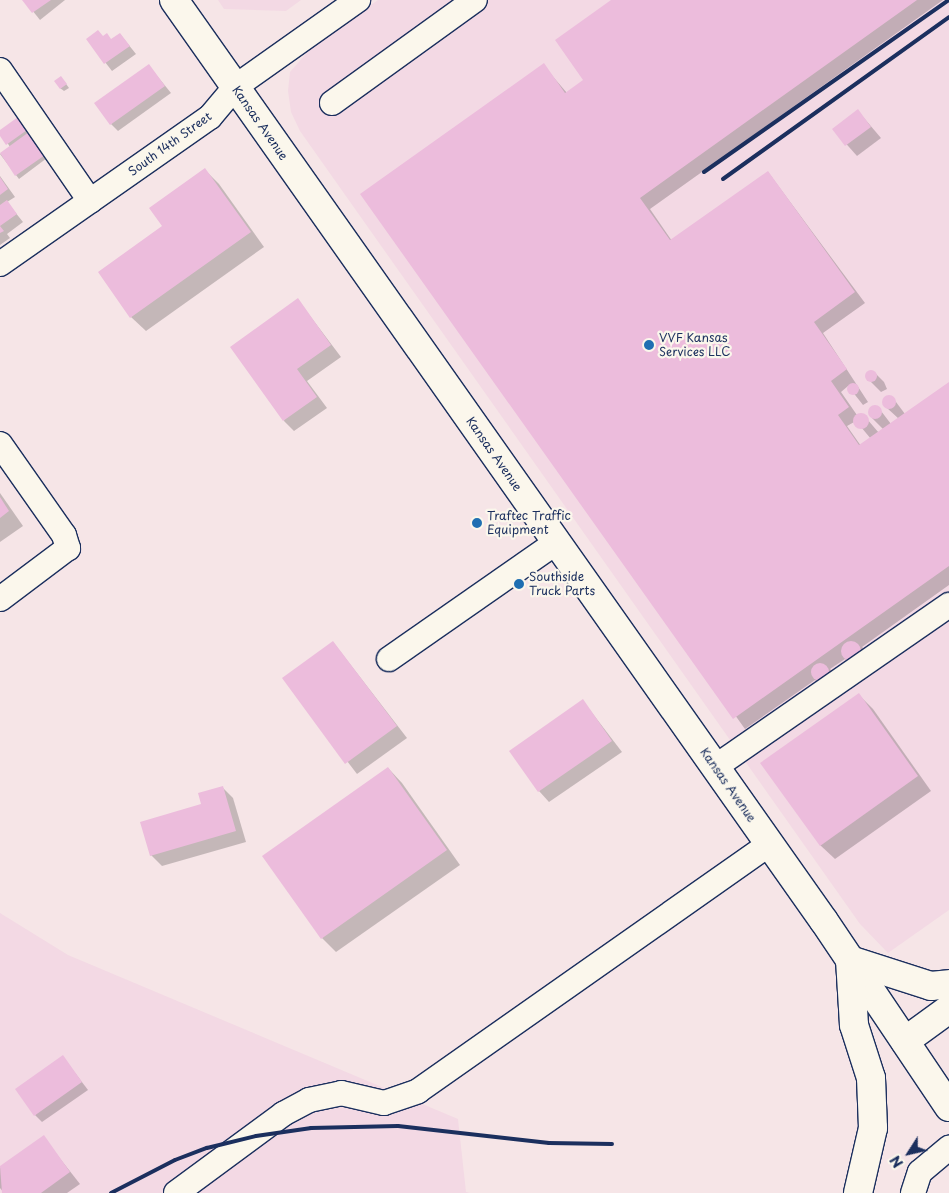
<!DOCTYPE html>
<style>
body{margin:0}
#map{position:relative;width:949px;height:1193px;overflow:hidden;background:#f6e5e7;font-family:"Playpen Sans",sans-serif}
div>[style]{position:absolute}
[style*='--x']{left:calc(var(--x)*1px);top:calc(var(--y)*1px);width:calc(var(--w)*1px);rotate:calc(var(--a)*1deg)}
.built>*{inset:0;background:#f3d9e4}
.shadow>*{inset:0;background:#0003}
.building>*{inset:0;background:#ecbcdc}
.round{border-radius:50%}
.roads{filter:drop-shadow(1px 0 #1b2f5e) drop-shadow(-1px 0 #1b2f5e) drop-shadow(0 1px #1b2f5e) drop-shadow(0 -1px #1b2f5e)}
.minor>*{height:24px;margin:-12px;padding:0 12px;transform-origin:12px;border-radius:12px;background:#fbf7ec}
.major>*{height:28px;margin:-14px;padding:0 14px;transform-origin:14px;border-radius:14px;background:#fbf7ec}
.highway>*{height:28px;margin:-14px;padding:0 14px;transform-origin:14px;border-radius:14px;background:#fbf7ec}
.rail>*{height:4px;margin:-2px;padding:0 2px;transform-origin:2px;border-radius:2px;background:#1b2f5e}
.dots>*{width:14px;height:14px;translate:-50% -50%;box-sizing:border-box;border:2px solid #fbf7ec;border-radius:50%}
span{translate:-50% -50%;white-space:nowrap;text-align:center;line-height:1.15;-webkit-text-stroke:4.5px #fbf7ec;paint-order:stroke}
.street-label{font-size:12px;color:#1b2f5e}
.poi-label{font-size:12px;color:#1b2f5e}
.left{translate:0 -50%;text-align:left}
.north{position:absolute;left:884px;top:1128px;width:50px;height:50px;-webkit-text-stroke:4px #fbf7ec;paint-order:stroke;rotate:235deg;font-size:14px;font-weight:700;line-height:20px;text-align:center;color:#1b2f5e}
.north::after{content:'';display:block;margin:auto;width:18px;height:22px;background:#1b2f5e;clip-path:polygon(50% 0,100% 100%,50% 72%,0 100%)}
</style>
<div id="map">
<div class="built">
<i style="clip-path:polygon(218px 0,301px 0,286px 11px,224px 9px)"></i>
<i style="clip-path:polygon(378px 0,949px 0,949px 910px,888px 953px,860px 924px,300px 131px,291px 112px,288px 91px,290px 72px,313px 46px)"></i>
<i style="clip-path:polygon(0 913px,68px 955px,458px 1119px,466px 1192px,470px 1193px,0 1193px)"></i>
</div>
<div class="shadow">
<i style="clip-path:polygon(24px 0,65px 0,40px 20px)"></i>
<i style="clip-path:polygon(evenodd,614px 0,943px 0,650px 209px,672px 241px,768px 172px,865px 303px,823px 333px,868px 402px,863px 405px,848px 386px,841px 392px,859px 418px,862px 415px,867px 419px,879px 433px,884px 430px,872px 418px,869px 410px,878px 407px,891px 424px,899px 419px,887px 408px,885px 399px,893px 398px,905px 414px,949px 383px,949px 585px,862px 647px,872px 657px,854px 668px,845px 659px,830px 669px,840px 679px,825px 689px,815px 680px,745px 729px,362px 194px,543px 65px,567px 93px,585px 80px,614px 0,856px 421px,871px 439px,861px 446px,847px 426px,856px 421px)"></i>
<i style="clip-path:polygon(120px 34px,136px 54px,112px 71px,87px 39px,112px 40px)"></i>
<i style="clip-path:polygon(149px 66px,171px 93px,118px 131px,111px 124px)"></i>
<i style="clip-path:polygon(64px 81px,69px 88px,64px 91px,60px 88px)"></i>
<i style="clip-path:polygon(858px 111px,881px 138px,857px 156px,833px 129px)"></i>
<i style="clip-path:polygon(21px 122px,47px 158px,19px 179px,0 154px,10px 147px,0 131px)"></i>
<i style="clip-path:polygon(205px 170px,219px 184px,264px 247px,146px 331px,131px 317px,163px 226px)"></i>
<i style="clip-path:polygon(0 176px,15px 197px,7px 202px,23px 222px,7px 234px,10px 238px,0 245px)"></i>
<i style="clip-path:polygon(298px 300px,341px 357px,307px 381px,327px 408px,294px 431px,284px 421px)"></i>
<i style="clip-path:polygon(874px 372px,884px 382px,887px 389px,881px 392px,870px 381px,867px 375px)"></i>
<i style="clip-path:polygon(0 493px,23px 526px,0 542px)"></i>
<i style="clip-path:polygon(333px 642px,407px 738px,357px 774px,284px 679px)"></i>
<i style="clip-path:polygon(859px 695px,873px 709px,931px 791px,835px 859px,820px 845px)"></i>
<i style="clip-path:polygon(583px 701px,622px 752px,549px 802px,539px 791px)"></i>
<i style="clip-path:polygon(388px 768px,402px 783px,460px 865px,336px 952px,322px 938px)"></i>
<i style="clip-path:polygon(222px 787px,233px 798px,246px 842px,162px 866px,151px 855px)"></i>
<i style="clip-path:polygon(63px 1057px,88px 1090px,42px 1122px,35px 1115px)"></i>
<i style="clip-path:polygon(43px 1137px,80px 1184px,67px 1193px,4px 1193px,0 1188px,0 1168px)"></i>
</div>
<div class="building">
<i style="clip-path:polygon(22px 0,51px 0,32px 13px)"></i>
<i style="clip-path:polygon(611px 0,917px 0,640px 198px,670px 240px,768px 171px,855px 292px,814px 322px,847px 369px,831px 381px,849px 407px,838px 415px,859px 445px,949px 382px,949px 566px,733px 719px,360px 194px,544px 63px,565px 93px,583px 80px,555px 40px)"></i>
<i style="clip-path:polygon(98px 30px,103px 36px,107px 33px,111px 39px,120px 33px,130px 46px,104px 64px,86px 39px)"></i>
<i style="clip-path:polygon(149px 64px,165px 86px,110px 125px,94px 103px)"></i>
<i style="clip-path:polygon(61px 76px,67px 84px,60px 89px,54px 81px)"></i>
<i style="clip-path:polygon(858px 109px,871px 127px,845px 146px,832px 129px)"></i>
<i style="clip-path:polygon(18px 117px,27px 130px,6px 145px,0 136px,0 130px)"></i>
<i style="clip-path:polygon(29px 132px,45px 155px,15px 176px,0 153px)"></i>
<i style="clip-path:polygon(205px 168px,251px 232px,130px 318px,98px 272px,162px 226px,149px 208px)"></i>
<i style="clip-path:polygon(0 177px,8px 189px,0 195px)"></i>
<i style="clip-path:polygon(7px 200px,17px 214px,0 226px,4px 231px,0 233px,0 205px)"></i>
<i style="clip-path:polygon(298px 298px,331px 345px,297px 369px,317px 397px,283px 421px,230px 347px)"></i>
<i class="round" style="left:865px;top:370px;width:12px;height:12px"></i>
<i class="round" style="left:847px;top:383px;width:12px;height:12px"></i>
<i class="round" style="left:882px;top:395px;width:14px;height:14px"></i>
<i class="round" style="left:868px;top:405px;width:14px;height:14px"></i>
<i class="round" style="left:853px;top:413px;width:16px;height:16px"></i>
<i style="clip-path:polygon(0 497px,9px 511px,0 518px)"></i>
<i style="clip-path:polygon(333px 641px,397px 726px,345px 764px,282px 678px)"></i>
<i class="round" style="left:841px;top:641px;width:20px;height:20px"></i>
<i class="round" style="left:811px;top:663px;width:18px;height:18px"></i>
<i style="clip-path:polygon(859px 693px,918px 776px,820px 846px,760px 763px)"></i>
<i style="clip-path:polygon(583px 699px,612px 741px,538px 792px,509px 751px)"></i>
<i style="clip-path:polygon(388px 767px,447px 850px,321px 939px,262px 856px)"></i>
<i style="clip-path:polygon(223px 786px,236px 831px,150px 856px,140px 822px,201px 804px,198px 793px)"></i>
<i style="clip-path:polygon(63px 1055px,82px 1082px,34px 1116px,15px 1089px)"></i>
<i style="clip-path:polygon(44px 1135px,70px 1172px,41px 1193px,2px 1193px,0 1166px)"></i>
</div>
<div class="roads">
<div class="minor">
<i style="--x:0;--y:70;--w:159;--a:55.5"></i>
<i style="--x:332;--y:103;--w:176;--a:-35.8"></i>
<i style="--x:0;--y:264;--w:256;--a:-35"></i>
<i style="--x:210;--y:117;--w:39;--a:-50"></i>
<i style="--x:235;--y:87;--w:151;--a:-35.3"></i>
<i style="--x:0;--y:444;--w:111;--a:54.9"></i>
<i style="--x:64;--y:535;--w:14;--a:73"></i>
<i style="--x:68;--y:548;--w:85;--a:143.1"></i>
<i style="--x:389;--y:659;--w:205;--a:-34.9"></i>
<i style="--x:715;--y:767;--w:285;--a:-34.7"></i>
<i style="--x:176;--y:1193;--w:133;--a:-36.4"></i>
<i style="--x:283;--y:1114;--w:30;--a:-28"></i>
<i style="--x:309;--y:1100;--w:33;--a:-12"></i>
<i style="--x:341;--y:1093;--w:44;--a:13.1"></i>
<i style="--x:384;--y:1103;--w:36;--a:-19"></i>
<i style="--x:418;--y:1091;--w:430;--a:-35.1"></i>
<i style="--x:913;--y:1193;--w:22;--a:-72"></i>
<i style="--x:920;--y:1172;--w:38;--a:-40"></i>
</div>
<div class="major">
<i style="--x:174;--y:0;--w:1127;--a:54.79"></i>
<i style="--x:824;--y:921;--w:224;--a:56.1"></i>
</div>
<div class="highway">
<i style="--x:905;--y:1041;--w:54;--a:-36"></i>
<i style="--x:858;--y:1193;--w:67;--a:-77"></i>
<i style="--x:873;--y:1128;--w:50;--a:-92.3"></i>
<i style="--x:871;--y:1078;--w:56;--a:-107.8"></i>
<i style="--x:854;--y:1025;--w:65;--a:-93.5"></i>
<i style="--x:850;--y:960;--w:85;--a:17.8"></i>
<i style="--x:931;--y:986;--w:18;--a:-6"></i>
</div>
</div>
<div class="rail">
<i style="--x:704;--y:172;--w:299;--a:-35.1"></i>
<i style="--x:723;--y:179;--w:278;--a:-35.6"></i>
<i style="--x:111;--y:1193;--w:72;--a:-27.3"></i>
<i style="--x:175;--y:1160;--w:34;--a:-21"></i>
<i style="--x:207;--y:1148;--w:50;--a:-13.8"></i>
<i style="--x:256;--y:1136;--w:56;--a:-8.3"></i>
<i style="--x:311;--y:1128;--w:87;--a:-1.3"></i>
<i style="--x:398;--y:1126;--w:152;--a:6.4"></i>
<i style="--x:549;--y:1143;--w:63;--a:0.9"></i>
</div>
<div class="dots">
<i style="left:649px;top:345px;background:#1f6fb2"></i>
<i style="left:477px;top:523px;background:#1f6fb2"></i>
<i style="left:519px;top:584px;background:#1f6fb2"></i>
</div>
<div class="street-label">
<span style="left:260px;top:123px;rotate:55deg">Kansas Avenue</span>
<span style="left:170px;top:144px;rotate:-36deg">South 14th Street</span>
<span style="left:494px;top:454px;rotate:55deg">Kansas Avenue</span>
<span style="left:728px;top:785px;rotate:55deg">Kansas Avenue</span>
</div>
<div class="poi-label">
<span class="left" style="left:659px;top:345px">VVF Kansas<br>Services LLC</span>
<span class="left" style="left:487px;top:523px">Traftec Traffic<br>Equipment</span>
<span class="left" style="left:529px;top:584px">Southside<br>Truck Parts</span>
</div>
<div class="north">N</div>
</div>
